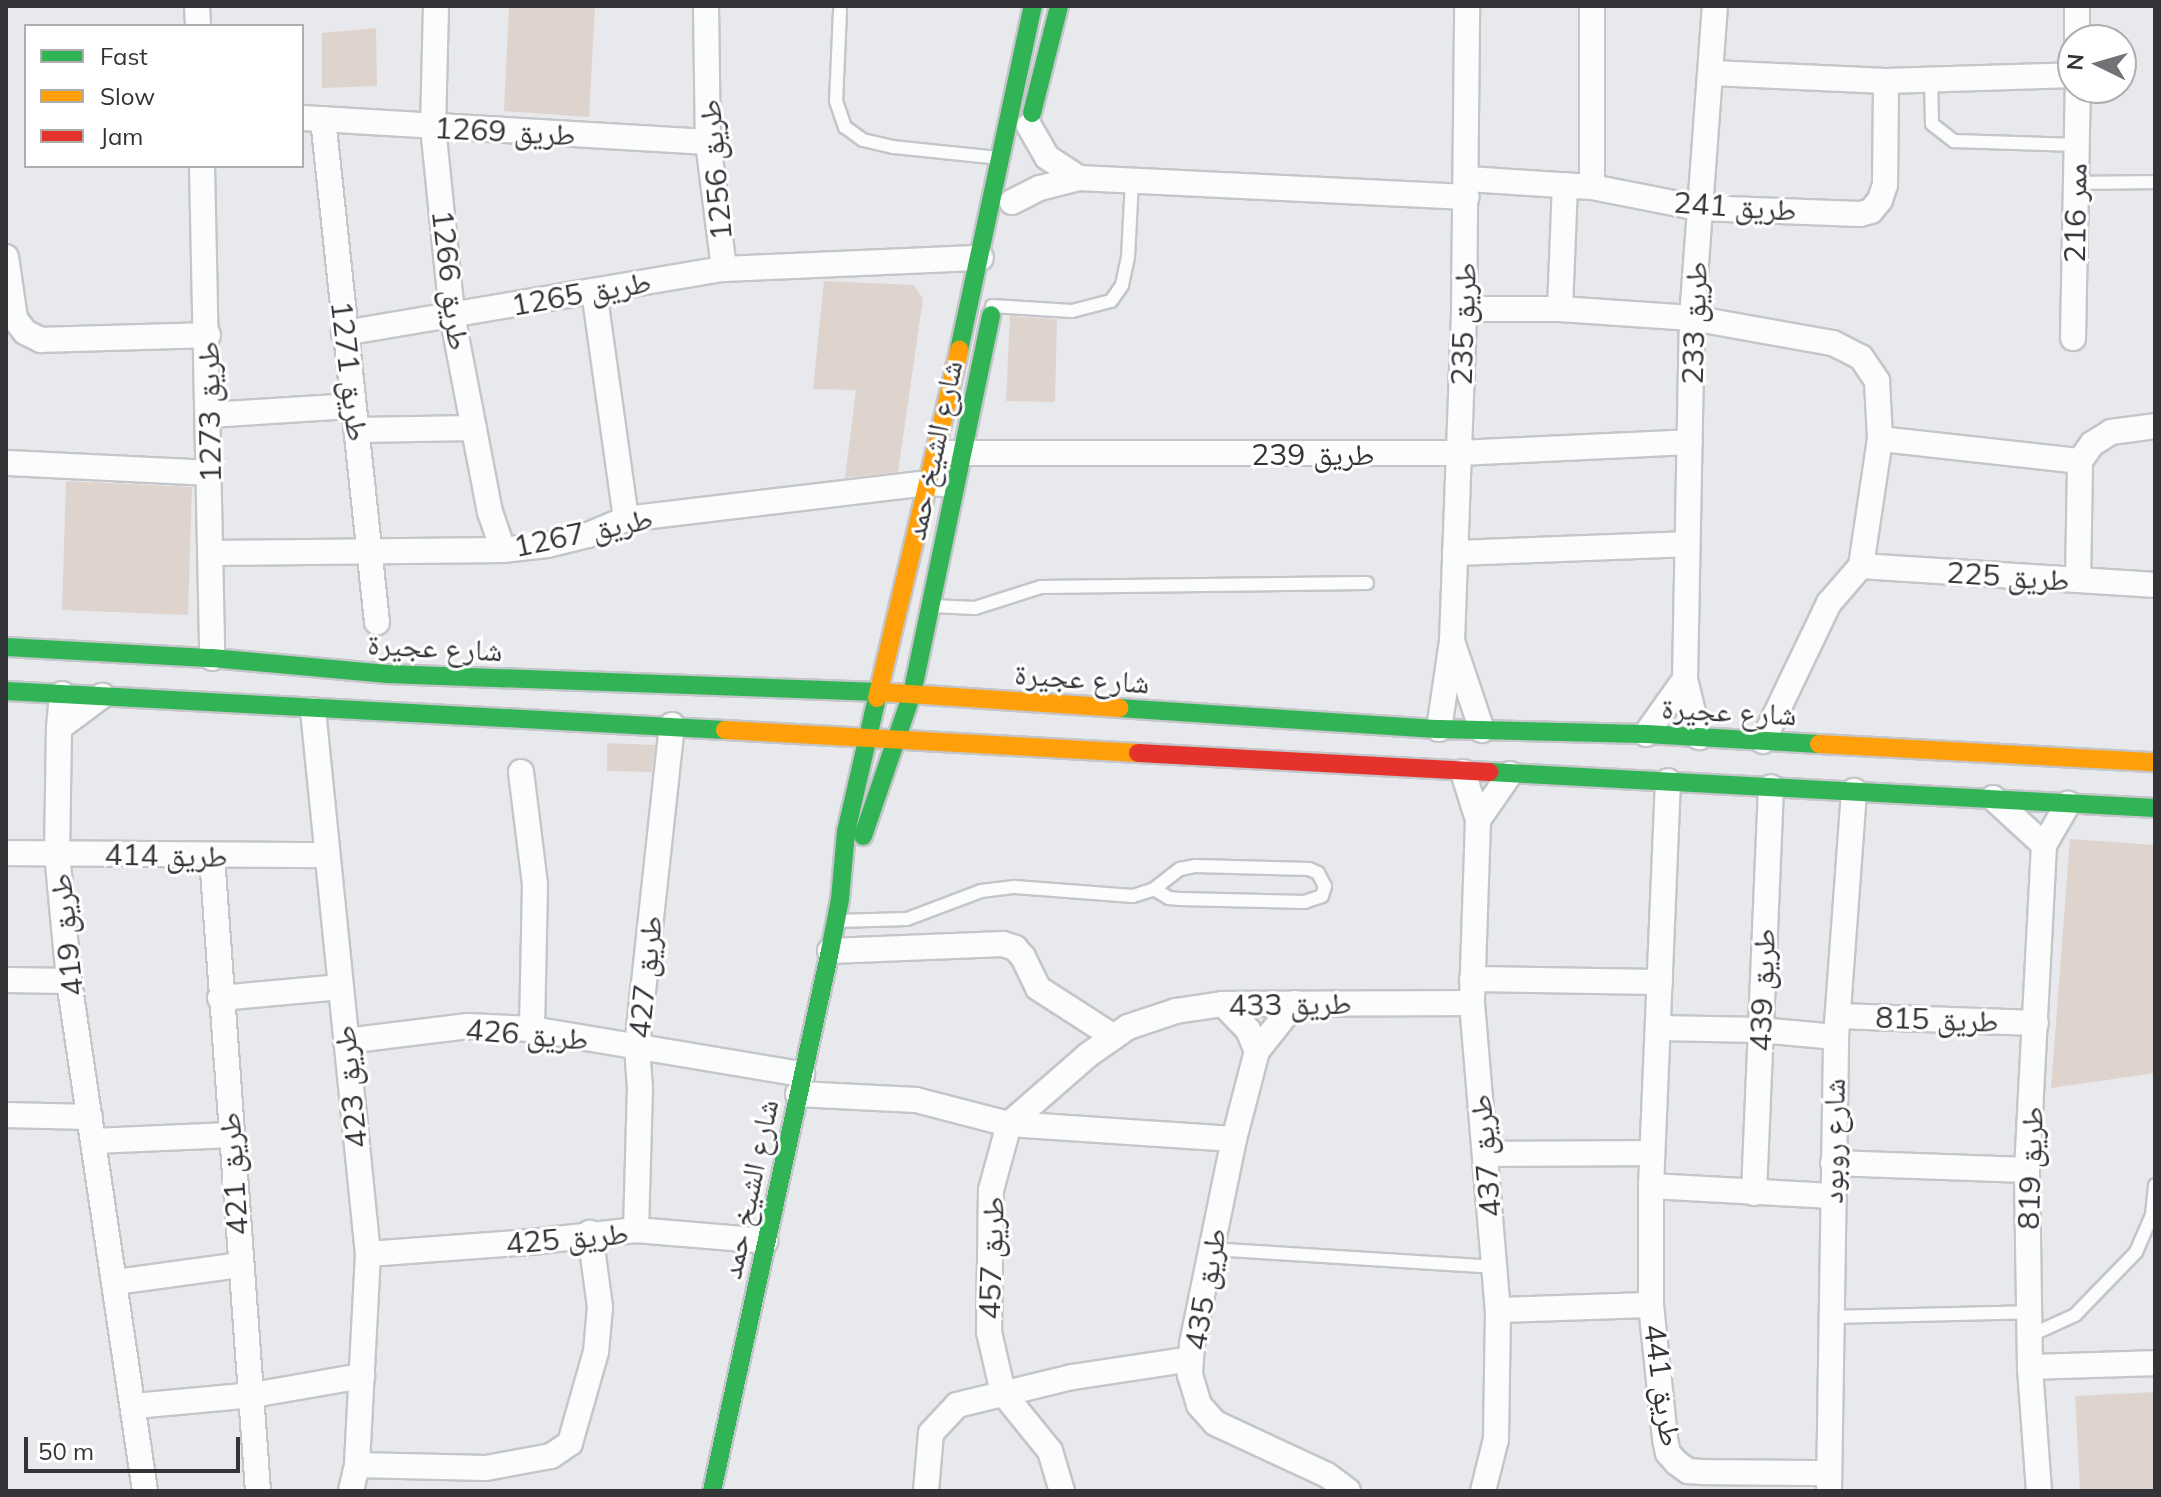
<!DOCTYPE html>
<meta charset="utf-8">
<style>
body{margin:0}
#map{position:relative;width:2161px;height:1497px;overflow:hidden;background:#e7e9ed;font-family:Mulish,"Noto Naskh Arabic",sans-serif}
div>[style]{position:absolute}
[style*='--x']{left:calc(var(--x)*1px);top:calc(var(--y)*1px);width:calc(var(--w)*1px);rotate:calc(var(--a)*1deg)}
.building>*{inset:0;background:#dfd4cd}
.roads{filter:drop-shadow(2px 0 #c4c6c9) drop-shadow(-2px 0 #c4c6c9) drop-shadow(0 2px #c4c6c9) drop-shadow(0 -2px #c4c6c9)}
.lane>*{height:12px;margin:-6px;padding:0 6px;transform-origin:6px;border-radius:6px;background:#fbfcfc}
.street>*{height:24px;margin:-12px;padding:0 12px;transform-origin:12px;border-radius:12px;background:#fbfcfc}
.fast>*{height:18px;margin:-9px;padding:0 9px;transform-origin:9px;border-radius:9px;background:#30b455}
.slow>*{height:18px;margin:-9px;padding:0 9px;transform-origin:9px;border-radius:9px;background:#ff9f0a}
.jam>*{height:18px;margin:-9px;padding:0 9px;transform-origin:9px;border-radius:9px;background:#e5322d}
span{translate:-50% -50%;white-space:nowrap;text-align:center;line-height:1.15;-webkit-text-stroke:6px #fff;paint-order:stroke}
.street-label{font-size:30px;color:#323437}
.frame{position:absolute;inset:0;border:8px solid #323437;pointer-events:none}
.legend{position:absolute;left:24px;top:24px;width:280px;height:144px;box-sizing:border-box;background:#fff;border:2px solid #adaeaf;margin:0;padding:10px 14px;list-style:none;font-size:24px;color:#323437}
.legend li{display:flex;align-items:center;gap:16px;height:40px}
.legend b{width:40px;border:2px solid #adaeaf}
.north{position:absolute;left:2057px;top:24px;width:80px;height:80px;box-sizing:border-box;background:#fff;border:2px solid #adaeaf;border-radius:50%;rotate:275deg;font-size:22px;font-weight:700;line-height:32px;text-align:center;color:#323437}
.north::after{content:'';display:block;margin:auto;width:28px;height:36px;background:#717377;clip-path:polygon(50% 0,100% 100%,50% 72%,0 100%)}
.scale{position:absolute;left:24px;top:1437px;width:216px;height:36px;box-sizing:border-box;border:4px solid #323437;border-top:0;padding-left:10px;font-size:24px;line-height:28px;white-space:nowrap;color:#323437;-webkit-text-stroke:6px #fff;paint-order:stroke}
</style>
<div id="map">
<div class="building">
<i style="clip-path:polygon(509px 6px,595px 6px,589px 117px,504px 111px)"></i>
<i style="clip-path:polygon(376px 28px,377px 86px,322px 88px,322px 33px)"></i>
<i style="clip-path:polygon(824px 281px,914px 285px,923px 299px,898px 472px,845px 478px,856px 390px,813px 389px)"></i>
<i style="clip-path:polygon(1010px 316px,1057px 319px,1055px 402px,1006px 401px)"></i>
<i style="clip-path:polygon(66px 481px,192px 487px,188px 615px,62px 610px)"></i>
<i style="clip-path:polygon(607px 743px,655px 745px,652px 772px,607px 771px)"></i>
<i style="clip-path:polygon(2070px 839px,2155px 845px,2155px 1073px,2051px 1088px)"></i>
<i style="clip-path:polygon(2155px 1392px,2155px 1491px,2080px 1491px,2075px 1396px)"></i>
</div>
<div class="roads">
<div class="lane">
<i style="--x:840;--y:11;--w:90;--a:92.5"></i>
<i style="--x:836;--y:101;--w:28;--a:71"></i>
<i style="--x:845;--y:127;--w:22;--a:36"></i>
<i style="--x:863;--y:140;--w:31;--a:13"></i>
<i style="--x:893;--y:147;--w:107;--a:5.9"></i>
<i style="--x:1931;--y:79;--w:45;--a:88.7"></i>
<i style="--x:1932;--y:124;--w:28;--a:38"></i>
<i style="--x:1954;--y:141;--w:123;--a:1.9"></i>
<i style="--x:2076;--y:183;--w:79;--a:-0.7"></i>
<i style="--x:992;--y:306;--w:80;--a:3.6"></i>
<i style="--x:1072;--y:311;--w:40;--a:-14.4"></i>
<i style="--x:1111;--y:301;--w:19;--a:-55"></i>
<i style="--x:1122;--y:285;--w:29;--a:-78"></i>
<i style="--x:1128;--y:257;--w:76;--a:-87"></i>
<i style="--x:932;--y:606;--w:43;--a:2.7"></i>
<i style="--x:975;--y:608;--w:69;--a:-17.7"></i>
<i style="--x:1041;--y:587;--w:326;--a:-0.7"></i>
<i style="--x:836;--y:921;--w:71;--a:-1.6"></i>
<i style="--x:907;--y:919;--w:79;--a:-20.7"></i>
<i style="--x:981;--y:891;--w:34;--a:-7"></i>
<i style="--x:1015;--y:887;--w:118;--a:4.4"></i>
<i style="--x:1133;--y:896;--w:22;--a:-18"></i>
<i style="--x:1154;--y:889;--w:33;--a:-38"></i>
<i style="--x:1180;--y:869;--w:16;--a:-11"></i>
<i style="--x:1196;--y:866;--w:113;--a:1.5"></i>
<i style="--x:1309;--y:869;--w:10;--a:24"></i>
<i style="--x:1318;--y:873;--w:15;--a:62"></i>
<i style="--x:1325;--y:886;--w:10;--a:107"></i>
<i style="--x:1322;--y:896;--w:18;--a:161"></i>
<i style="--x:1305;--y:902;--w:125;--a:-178.6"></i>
<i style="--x:1180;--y:899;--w:11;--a:-175"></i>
<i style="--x:1169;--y:898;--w:17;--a:-149"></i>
<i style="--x:1211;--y:1249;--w:284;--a:3.6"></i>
<i style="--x:1830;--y:1317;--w:198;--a:-1.4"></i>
<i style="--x:2029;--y:1336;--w:51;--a:-24.5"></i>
<i style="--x:2075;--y:1315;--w:88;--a:-45.9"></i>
<i style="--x:2136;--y:1252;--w:40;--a:-66.6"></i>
<i style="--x:2152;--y:1215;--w:30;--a:-84"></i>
</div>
<div class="street">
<i style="--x:197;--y:6;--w:20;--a:87"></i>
<i style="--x:436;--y:6;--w:121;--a:91.4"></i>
<i style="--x:433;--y:127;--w:189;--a:84.2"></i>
<i style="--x:452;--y:315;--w:201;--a:79.1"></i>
<i style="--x:490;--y:512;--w:40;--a:71.1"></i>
<i style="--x:706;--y:6;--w:136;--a:89.2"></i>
<i style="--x:708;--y:142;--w:128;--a:82.8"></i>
<i style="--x:1592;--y:6;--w:181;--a:90"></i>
<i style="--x:2077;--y:6;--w:34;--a:90"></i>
<i style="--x:1712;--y:73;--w:174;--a:2.6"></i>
<i style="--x:1886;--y:81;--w:187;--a:-1.8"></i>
<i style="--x:302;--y:118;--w:407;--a:3.4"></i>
<i style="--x:323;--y:119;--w:506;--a:83.87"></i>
<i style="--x:202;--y:166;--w:492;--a:88.8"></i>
<i style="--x:1079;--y:178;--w:388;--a:2.8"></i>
<i style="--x:1467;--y:179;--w:125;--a:3.7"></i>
<i style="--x:1592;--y:187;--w:109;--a:11.1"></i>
<i style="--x:1699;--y:208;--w:161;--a:2.1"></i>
<i style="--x:1860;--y:214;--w:11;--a:-15"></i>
<i style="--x:1871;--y:211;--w:14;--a:-51"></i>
<i style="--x:1880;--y:200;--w:16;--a:-72"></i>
<i style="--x:1885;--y:185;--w:104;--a:-89.4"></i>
<i style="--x:1012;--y:202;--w:31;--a:-27"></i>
<i style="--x:1040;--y:188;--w:40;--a:-14.4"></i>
<i style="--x:1079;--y:178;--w:38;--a:-147"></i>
<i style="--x:1047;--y:157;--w:36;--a:-120"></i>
<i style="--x:6;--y:257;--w:63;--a:81.7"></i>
<i style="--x:15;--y:319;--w:16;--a:52"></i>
<i style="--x:25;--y:332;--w:18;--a:27"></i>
<i style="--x:41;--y:340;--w:167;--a:-1.7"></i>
<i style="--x:594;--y:291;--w:230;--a:82"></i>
<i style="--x:1464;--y:309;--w:96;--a:0"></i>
<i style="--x:1560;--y:309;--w:132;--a:3.9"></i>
<i style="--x:1692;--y:318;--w:143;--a:10.1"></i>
<i style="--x:1833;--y:343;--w:31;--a:27"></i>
<i style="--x:1861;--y:357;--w:29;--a:56"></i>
<i style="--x:1877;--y:381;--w:58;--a:87"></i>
<i style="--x:1880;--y:439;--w:128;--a:98.5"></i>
<i style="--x:1861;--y:566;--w:49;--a:130.9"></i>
<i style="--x:1829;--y:603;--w:153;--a:115.6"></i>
<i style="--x:1560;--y:309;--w:124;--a:-87.7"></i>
<i style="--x:344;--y:333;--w:385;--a:-9.6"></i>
<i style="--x:724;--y:269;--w:257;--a:-2.5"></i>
<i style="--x:2073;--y:338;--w:250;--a:-88.9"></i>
<i style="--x:209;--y:415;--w:145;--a:-3.6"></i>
<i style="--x:358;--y:430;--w:116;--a:-1"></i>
<i style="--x:1880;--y:439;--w:201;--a:6.3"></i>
<i style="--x:947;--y:453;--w:512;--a:0"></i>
<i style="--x:1459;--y:453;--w:231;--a:-2.7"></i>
<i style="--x:6;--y:463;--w:204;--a:2.8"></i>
<i style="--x:211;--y:553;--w:292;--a:-0.6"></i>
<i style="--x:503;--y:550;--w:44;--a:-6.5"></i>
<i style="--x:547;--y:545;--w:42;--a:-13.7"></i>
<i style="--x:588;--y:535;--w:41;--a:-22.8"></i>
<i style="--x:626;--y:519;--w:305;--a:-6.8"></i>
<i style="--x:929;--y:483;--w:14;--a:4"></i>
<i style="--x:1455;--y:553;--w:230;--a:-2.2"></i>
<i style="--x:1861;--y:566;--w:295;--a:3.7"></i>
<i style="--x:2078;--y:580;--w:119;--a:-89"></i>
<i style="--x:2080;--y:461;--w:21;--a:-55"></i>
<i style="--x:2092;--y:444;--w:22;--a:-32"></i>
<i style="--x:2111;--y:432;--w:44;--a:-7.8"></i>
<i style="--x:1452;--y:641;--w:332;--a:-87.9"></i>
<i style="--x:1464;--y:309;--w:303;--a:-89.4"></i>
<i style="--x:1685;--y:679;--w:361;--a:-88.9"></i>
<i style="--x:1692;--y:318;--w:313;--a:-85.8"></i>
<i style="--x:62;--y:694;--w:34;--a:95"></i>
<i style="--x:59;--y:728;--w:54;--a:-36.7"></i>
<i style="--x:313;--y:710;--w:547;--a:84.23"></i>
<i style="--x:368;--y:1254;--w:211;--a:93"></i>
<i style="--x:357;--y:1465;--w:27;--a:103"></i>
<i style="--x:59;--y:728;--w:125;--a:90.9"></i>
<i style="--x:57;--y:853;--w:129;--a:84.6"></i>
<i style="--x:69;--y:981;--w:516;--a:81.52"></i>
<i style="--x:1439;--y:729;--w:89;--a:-81.6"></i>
<i style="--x:1452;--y:641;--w:94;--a:71.4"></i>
<i style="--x:1646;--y:734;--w:67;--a:-54.7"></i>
<i style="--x:1685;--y:679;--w:60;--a:76.4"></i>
<i style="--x:521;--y:772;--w:114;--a:82.9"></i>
<i style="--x:535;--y:885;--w:144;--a:91.2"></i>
<i style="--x:1463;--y:772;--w:50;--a:72.6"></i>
<i style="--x:1478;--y:820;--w:56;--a:-55.2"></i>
<i style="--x:1993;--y:798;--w:69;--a:42.7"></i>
<i style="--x:2044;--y:845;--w:48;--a:-59.7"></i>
<i style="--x:1478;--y:820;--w:183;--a:91.9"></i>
<i style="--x:1472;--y:1003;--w:308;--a:85.2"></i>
<i style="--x:1498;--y:1310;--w:129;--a:90.9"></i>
<i style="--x:1496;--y:1439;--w:54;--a:104"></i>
<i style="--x:6;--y:853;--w:319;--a:0.4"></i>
<i style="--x:212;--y:857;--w:636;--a:85.85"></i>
<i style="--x:830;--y:951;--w:173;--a:-2.3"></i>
<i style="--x:1003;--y:944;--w:13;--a:18"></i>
<i style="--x:1015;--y:948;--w:12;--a:48"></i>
<i style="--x:1023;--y:957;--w:34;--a:64"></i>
<i style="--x:1038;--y:988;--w:90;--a:32.8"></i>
<i style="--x:1472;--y:979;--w:188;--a:0.9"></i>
<i style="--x:6;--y:980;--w:63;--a:0.9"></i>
<i style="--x:220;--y:998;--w:121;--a:-5.2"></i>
<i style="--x:1295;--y:1003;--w:61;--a:128.4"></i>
<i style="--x:1257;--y:1051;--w:91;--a:104.6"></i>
<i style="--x:1234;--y:1139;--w:209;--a:101.6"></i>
<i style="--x:1192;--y:1344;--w:31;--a:94"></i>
<i style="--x:1190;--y:1375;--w:31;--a:73"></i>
<i style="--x:1199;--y:1405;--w:24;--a:48"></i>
<i style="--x:1215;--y:1423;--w:123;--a:24.9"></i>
<i style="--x:1327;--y:1475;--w:26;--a:37"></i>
<i style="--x:1223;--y:1004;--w:36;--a:46"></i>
<i style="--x:1248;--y:1030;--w:23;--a:67"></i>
<i style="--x:1838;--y:1016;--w:198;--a:2"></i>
<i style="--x:1658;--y:1028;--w:102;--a:1.1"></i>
<i style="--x:1760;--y:1030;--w:76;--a:5.3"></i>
<i style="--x:346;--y:1041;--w:123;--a:-7"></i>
<i style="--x:468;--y:1026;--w:64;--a:2.7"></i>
<i style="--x:532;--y:1029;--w:274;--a:9.5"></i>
<i style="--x:798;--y:1094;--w:118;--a:2.9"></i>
<i style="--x:916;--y:1100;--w:96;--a:14.5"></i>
<i style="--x:1009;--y:1124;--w:225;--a:3.8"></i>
<i style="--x:6;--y:1115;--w:84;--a:1.4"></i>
<i style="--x:94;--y:1141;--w:137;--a:-2.5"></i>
<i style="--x:1485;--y:1154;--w:167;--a:-0.3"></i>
<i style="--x:1833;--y:1163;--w:194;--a:2.1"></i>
<i style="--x:1651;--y:1186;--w:181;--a:3.2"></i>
<i style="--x:1754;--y:1193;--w:406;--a:-87.6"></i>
<i style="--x:636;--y:1230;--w:142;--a:-88.4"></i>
<i style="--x:640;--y:1088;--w:41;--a:-94.2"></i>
<i style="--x:637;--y:1047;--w:324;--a:-83.8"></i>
<i style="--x:368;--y:1254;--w:163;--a:-4.2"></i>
<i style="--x:531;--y:1242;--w:106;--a:-6.5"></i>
<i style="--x:636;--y:1230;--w:130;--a:4.8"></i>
<i style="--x:116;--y:1282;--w:125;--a:-7.8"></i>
<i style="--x:1651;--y:1305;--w:119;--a:-90"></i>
<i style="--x:1651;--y:1186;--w:405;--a:-87.6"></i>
<i style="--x:1498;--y:1310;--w:153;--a:-1.9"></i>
<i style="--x:1651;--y:1305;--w:135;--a:84"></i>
<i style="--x:1665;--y:1439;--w:14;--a:78"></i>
<i style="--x:1668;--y:1453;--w:13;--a:48"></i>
<i style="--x:1677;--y:1463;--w:14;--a:36"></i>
<i style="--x:1688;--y:1471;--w:15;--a:4"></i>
<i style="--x:1703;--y:1472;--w:126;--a:0.5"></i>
<i style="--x:2030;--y:1367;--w:125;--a:-1.8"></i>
<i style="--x:135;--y:1406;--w:119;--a:-5.3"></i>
<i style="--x:253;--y:1395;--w:111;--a:-9.9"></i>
<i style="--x:357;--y:1465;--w:129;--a:1.3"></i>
<i style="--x:486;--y:1468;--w:66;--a:-10.5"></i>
<i style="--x:551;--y:1456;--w:23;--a:-34"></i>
<i style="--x:570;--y:1443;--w:95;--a:-74.1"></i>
<i style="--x:596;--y:1352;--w:45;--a:-84.9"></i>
<i style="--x:600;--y:1307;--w:75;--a:-97.7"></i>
<i style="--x:926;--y:1491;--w:58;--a:-85.1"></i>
<i style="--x:931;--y:1433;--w:38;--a:-47"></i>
<i style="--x:957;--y:1405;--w:118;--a:-13.7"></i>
<i style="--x:1072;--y:1377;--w:120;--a:-8.6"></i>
<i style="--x:1062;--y:1491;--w:42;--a:-106.7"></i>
<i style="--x:1050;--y:1451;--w:75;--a:-129"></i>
<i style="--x:1003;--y:1393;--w:63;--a:-102.9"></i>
<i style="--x:989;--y:1332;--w:142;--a:-89.2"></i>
<i style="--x:991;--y:1190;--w:68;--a:-74.7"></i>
<i style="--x:1009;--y:1124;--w:105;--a:-41.1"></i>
<i style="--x:1088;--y:1055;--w:49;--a:-35"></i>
<i style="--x:1128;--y:1027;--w:51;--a:-18.4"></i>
<i style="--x:1176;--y:1011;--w:48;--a:-8.5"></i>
<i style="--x:1223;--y:1004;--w:249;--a:-0.2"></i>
<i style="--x:1829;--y:1491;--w:454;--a:-89.1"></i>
<i style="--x:1836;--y:1037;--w:247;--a:-85.8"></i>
<i style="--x:2039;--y:1491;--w:124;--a:-94.2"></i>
<i style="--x:2030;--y:1367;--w:197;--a:-90.9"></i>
<i style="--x:2027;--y:1170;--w:325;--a:-87"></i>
</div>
<div class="fast">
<i style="--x:1032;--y:113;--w:110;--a:-75.8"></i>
<i style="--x:959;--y:350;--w:352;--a:-77.9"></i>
<i style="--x:6;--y:647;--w:206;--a:3.1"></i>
<i style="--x:212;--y:658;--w:176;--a:5.2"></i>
<i style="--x:387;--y:674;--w:492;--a:2.1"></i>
<i style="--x:6;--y:691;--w:720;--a:3.1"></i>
<i style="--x:1119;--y:708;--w:321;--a:3.8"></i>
<i style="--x:1439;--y:729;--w:207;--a:1.4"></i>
<i style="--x:1646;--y:734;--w:173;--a:3.3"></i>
<i style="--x:1489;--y:772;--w:667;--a:3.09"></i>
<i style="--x:863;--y:836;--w:150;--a:-71"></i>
<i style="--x:912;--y:694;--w:387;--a:-78.2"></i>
<i style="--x:712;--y:1491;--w:553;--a:-77.67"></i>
<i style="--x:830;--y:951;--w:53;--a:-79.1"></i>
<i style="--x:840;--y:899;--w:67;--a:-84.9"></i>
<i style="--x:846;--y:832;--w:138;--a:-77"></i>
</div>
<div class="slow">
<i style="--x:879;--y:692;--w:241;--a:3.8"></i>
<i style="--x:877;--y:698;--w:358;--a:-76.7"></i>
<i style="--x:725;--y:730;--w:414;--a:3.2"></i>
<i style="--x:1819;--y:744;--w:336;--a:3.1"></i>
</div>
<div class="jam">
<i style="--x:1138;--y:753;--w:352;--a:3.1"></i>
</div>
</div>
<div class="street-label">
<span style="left:505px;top:131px;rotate:3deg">طريق 1269</span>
<span style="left:715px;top:170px;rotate:-95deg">طريق 1256</span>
<span style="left:1735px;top:206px;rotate:4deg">طريق 241</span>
<span style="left:2075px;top:213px;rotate:-89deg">ممر 216</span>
<span style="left:451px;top:280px;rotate:83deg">طريق 1266</span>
<span style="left:581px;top:293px;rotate:-10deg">طريق 1265</span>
<span style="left:1694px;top:323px;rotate:-88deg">طريق 233</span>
<span style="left:1463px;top:324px;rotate:-88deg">طريق 235</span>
<span style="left:350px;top:371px;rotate:83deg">طريق 1271</span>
<span style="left:209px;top:412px;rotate:-91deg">طريق 1273</span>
<span style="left:933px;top:450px;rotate:-78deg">شارع الشيخ حمد</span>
<span style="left:1313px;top:454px">طريق 239</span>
<span style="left:583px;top:532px;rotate:-12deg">طريق 1267</span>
<span style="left:2008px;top:576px;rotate:4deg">طريق 225</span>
<span style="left:435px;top:647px;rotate:3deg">شارع عجيرة</span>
<span style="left:1082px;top:678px;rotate:4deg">شارع عجيرة</span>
<span style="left:1729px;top:711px;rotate:3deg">شارع عجيرة</span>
<span style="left:166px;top:855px;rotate:1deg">طريق 414</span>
<span style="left:66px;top:935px;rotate:-96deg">طريق 419</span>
<span style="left:645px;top:977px;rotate:-84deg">طريق 427</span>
<span style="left:1762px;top:990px;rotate:-88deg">طريق 439</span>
<span style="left:1290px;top:1004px;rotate:-1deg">طريق 433</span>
<span style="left:1937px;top:1019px;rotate:2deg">طريق 815</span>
<span style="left:527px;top:1034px;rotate:5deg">طريق 426</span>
<span style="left:350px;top:1087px;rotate:-96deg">طريق 423</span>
<span style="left:1833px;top:1141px;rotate:-89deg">شارع روبود</span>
<span style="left:1485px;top:1156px;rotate:-95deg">طريق 437</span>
<span style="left:2030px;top:1168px;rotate:-88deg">طريق 819</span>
<span style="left:233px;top:1174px;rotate:-94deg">طريق 421</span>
<span style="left:749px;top:1189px;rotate:-78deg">شارع الشيخ حمد</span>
<span style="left:567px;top:1238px;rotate:-5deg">طريق 425</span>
<span style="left:991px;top:1258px;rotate:-88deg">طريق 457</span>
<span style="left:1205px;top:1289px;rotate:-80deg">طريق 435</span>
<span style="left:1663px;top:1385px;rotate:82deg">طريق 441</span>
</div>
<div class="frame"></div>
<ul class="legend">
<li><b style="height:10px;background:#30b455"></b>Fast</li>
<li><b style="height:10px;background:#ff9f0a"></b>Slow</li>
<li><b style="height:10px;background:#e5322d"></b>Jam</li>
</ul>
<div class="north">N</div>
<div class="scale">50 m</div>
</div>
